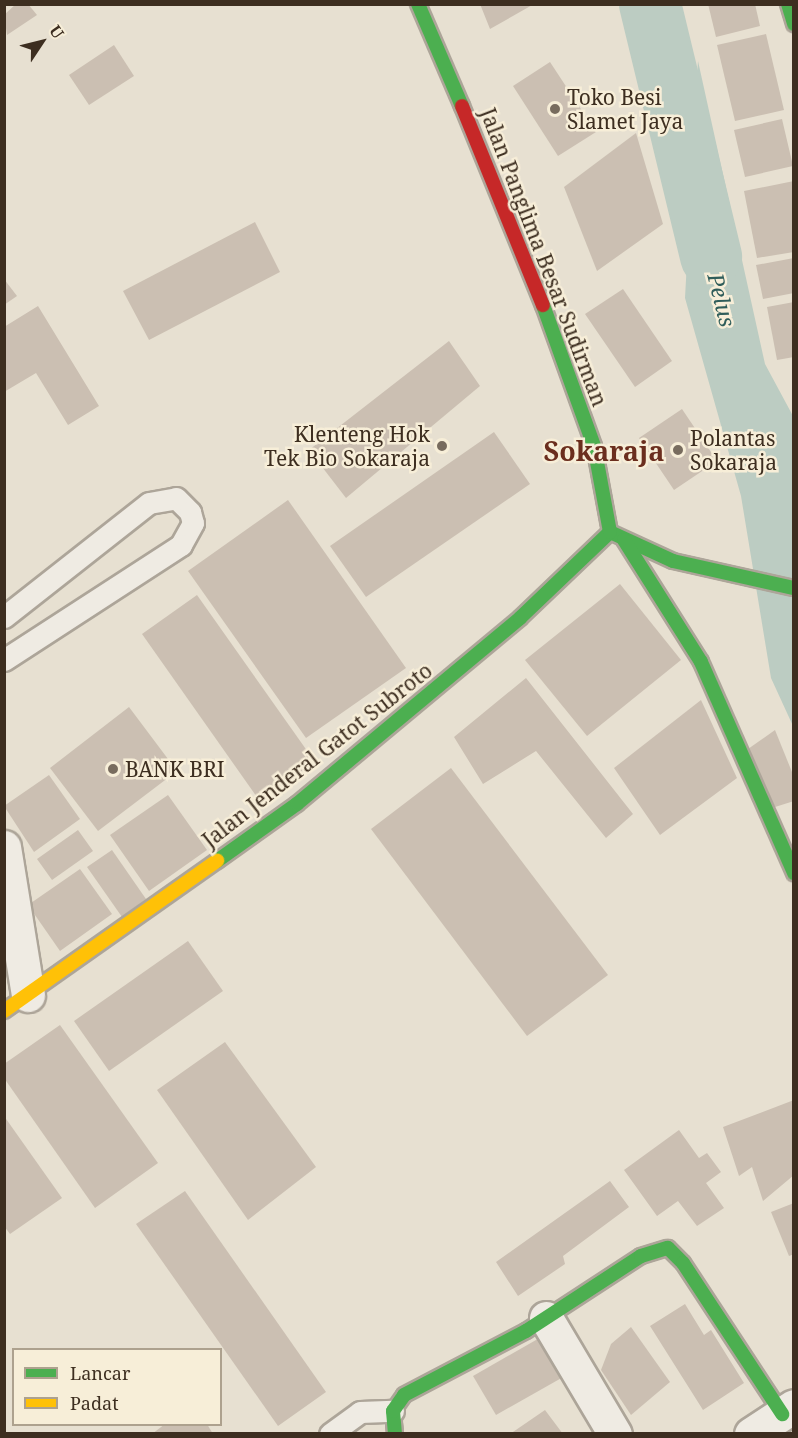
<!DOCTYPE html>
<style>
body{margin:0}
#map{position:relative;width:798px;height:1438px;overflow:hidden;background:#e7e0d1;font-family:"Noto Serif",serif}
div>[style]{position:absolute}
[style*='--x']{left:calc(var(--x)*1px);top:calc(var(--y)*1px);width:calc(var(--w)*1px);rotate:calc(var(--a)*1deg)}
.water>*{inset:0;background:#bcccc2}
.river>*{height:62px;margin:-31px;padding:0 31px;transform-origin:31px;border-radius:31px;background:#bcccc2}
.building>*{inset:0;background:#cbbfb2}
.roads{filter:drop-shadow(2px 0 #ada599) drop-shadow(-2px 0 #ada599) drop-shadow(0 2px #ada599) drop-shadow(0 -2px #ada599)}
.lane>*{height:21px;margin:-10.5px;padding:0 10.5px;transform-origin:10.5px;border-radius:10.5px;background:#efebe3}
.street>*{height:33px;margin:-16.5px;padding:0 16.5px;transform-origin:16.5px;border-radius:16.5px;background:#efebe3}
.fast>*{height:14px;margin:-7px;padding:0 7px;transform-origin:7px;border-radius:7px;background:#4caf50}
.slow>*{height:14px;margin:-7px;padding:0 7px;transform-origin:7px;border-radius:7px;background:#ffc107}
.jam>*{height:14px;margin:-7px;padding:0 7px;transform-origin:7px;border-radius:7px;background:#c62828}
.dots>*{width:16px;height:16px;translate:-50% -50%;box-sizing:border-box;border:3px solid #f7eed8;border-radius:50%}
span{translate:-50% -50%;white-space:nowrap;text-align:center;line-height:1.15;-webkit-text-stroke:5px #f7eed8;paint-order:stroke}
.poi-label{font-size:21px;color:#3d2e20}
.left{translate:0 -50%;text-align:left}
.right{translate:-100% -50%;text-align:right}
.street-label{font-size:21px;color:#3d2e20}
.water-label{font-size:22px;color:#2f5d5a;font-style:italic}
.district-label{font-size:27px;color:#6b2e1e;font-weight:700}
.frame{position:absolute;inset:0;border:6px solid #3d2e20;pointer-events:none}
.legend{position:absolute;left:12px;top:1348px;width:210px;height:78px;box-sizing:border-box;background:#f7eed8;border:2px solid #ada18e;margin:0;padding:8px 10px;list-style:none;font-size:18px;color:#3d2e20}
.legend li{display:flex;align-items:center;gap:12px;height:30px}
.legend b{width:30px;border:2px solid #ada18e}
.north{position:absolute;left:12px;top:12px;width:60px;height:60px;-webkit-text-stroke:4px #f7eed8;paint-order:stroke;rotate:55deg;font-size:16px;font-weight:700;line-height:24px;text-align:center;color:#3d2e20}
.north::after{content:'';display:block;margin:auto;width:21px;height:27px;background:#3d2e20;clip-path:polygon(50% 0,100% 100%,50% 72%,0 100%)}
</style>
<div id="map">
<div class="water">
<i style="clip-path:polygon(698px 61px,765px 364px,793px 416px,793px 726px,771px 678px,741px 496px,685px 298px)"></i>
</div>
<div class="river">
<i style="--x:650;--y:4;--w:260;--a:76.4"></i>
</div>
<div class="building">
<i style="clip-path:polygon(16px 4px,28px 4px,37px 15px,7px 35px,4px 15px)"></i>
<i style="clip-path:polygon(480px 4px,534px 4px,490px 29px)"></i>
<i style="clip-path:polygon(708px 4px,755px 4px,760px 26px,716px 37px)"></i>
<i style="clip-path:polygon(766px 34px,784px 110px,735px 121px,717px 45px)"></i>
<i style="clip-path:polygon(114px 45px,134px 76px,89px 105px,69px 75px)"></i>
<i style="clip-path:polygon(550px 62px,596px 132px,558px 156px,513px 86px)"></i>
<i style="clip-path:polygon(782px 119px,793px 166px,745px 177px,734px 130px)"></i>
<i style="clip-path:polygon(636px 133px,663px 224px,597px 271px,564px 187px)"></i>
<i style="clip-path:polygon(794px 181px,794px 252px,757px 258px,744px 191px)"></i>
<i style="clip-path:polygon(255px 222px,280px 272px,149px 340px,123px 291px)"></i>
<i style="clip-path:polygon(794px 258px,794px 293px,763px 299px,756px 265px)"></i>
<i style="clip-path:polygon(4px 279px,17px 296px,4px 305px)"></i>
<i style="clip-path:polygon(623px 289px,672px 361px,635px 387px,585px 314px)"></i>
<i style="clip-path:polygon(794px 302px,794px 357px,777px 360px,767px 307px)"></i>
<i style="clip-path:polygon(38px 306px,99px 406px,68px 425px,36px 373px,4px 392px,4px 327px)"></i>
<i style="clip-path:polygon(449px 341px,480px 386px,346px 498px,309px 450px)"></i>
<i style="clip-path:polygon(682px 409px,717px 461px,674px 490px,639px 438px)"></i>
<i style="clip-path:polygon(494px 432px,530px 484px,366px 597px,330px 546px)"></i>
<i style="clip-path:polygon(288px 500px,406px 668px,306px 738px,188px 571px)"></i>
<i style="clip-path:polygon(620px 584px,681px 660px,587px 736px,525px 660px)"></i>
<i style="clip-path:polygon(197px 595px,315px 762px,259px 800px,142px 634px)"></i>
<i style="clip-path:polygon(526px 678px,633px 814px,606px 838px,536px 751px,483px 784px,454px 737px)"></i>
<i style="clip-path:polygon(701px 700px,737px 778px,660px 835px,614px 768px)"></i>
<i style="clip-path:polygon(129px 707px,177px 771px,98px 831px,50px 768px)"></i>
<i style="clip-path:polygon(775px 730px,794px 777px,794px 801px,775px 807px,748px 749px)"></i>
<i style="clip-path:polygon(451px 768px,608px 975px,527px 1036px,371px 829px)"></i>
<i style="clip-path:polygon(49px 775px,80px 819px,34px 852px,4px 806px)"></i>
<i style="clip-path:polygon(168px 795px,207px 850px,149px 891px,110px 835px)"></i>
<i style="clip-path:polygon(78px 830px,93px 851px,52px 880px,37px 859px)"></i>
<i style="clip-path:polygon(112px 850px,146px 899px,122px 917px,87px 867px)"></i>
<i style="clip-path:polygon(80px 869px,112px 914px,60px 951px,28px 905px)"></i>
<i style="clip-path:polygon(188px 941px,223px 991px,109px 1071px,74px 1021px)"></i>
<i style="clip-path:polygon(60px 1025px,158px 1163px,95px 1208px,4px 1078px,4px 1064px)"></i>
<i style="clip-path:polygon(225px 1042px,316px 1167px,248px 1220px,157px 1090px)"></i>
<i style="clip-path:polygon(794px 1100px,794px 1175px,763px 1201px,752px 1167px,739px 1176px,723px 1127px)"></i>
<i style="clip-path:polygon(4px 1116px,62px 1198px,10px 1234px,4px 1226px)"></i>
<i style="clip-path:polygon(679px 1130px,699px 1158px,707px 1153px,721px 1172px,706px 1183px,724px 1208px,697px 1226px,678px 1201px,657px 1216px,624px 1170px)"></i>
<i style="clip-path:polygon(610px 1181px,629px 1207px,563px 1256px,565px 1264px,518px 1296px,496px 1262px)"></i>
<i style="clip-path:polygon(185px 1191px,326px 1392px,278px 1426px,136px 1224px)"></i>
<i style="clip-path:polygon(794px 1203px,794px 1254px,789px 1256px,771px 1212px)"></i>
<i style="clip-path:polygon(685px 1304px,704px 1335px,711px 1330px,744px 1383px,703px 1410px,650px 1326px)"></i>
<i style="clip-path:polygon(631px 1327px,670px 1382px,631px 1415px,601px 1370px,611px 1344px)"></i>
<i style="clip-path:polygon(543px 1336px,565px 1376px,496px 1415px,473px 1376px)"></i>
<i style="clip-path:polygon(545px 1410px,563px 1434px,510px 1434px)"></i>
<i style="clip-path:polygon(165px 1424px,207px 1424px,213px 1434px,152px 1434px)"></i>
</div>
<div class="roads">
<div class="lane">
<i style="--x:4;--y:617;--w:184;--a:-38.2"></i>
<i style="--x:149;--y:503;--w:27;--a:-10"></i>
<i style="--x:176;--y:498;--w:20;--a:45"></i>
<i style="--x:190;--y:512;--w:11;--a:75"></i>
<i style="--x:193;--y:523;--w:25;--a:119"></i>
<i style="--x:181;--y:545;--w:211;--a:147"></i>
<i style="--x:330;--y:1434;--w:37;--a:-36"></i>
<i style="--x:360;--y:1412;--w:33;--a:-2"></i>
</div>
<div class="street">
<i style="--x:4;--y:847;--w:150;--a:80.8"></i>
<i style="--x:546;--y:1318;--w:135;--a:59.3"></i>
<i style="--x:751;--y:1434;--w:51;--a:-33.1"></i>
</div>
<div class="fast">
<i style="--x:418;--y:4;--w:111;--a:66.7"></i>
<i style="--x:788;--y:4;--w:21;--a:73"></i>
<i style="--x:610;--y:532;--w:69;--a:24.7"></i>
<i style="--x:673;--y:561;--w:124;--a:12.6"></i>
<i style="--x:624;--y:540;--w:144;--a:57.7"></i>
<i style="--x:701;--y:662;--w:231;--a:66.2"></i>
<i style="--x:217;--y:861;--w:98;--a:-35.5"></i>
<i style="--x:297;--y:804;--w:290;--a:-39.8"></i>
<i style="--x:520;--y:618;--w:124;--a:-43.7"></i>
<i style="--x:610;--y:532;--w:87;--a:-100.5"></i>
<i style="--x:594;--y:446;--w:150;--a:-109.9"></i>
<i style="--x:395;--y:1434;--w:23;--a:-95"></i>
<i style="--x:393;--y:1411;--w:19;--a:-55"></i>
<i style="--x:404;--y:1395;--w:138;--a:-27.7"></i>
<i style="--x:526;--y:1331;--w:137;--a:-33.1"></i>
<i style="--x:641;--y:1256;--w:28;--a:-17"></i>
<i style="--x:668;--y:1248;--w:21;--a:45"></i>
<i style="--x:683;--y:1263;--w:181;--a:56.7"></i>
</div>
<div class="slow">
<i style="--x:4;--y:1011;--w:261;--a:-35.2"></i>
</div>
<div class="jam">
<i style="--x:462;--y:106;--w:215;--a:67.9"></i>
</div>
</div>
<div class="dots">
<i style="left:555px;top:109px;background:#786c5e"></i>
<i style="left:442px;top:446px;background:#786c5e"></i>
<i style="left:678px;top:450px;background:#786c5e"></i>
<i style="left:113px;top:769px;background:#786c5e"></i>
</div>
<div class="poi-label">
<span class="left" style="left:567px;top:109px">Toko Besi<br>Slamet Jaya</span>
<span class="right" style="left:430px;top:446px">Klenteng Hok<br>Tek Bio Sokaraja</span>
<span class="left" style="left:690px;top:450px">Polantas<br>Sokaraja</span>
<span class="left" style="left:125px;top:769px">BANK BRI</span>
</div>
<div class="street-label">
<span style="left:544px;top:257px;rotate:69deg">Jalan Panglima Besar Sudirman</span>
<span style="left:317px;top:755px;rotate:-38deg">Jalan Jenderal Gatot Subroto</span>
</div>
<div class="water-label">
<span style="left:722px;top:300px;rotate:76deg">Pelus</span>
</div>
<div class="district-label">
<span style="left:604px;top:451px">Sokaraja</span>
</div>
<div class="frame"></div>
<ul class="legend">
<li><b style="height:8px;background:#4caf50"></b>Lancar</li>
<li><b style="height:8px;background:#ffc107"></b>Padat</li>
</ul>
<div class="north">U</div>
</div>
